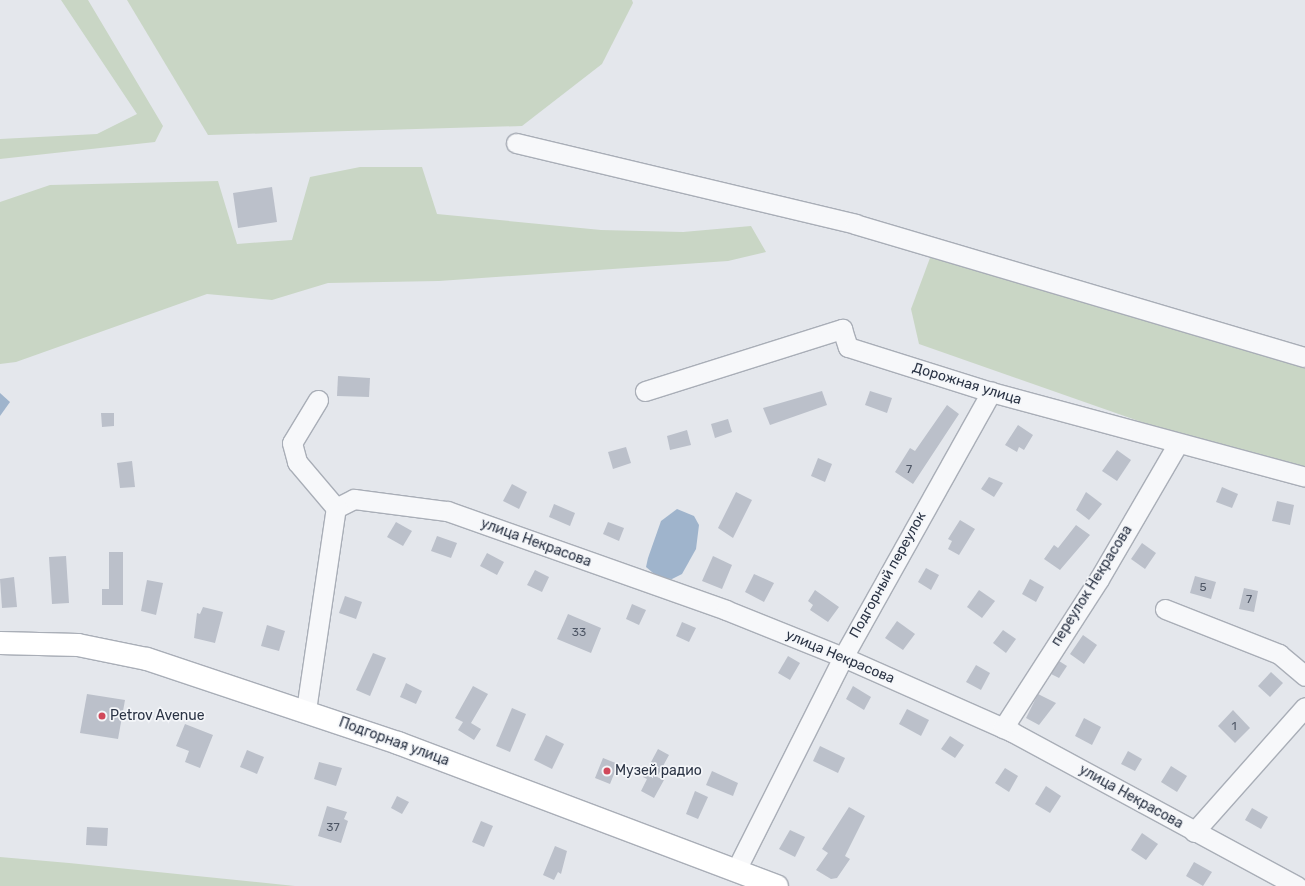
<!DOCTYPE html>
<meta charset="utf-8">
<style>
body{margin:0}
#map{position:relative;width:1305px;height:886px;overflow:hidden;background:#e4e7ec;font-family:Rubik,sans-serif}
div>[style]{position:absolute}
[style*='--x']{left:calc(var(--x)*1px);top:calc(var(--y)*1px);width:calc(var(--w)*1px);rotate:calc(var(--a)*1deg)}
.green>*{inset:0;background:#c9d6c5}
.water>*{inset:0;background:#9fb4cc}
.building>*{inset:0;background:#bbc0ca}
.roads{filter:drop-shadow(1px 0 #a9aeb7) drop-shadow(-1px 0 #a9aeb7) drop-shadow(0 1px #a9aeb7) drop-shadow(0 -1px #a9aeb7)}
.minor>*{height:19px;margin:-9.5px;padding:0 9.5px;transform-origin:9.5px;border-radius:9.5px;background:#f7f8fa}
.secondary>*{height:22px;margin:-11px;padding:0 11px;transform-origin:11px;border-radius:11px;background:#fff}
.dots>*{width:11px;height:11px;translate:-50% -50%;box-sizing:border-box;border:2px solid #f4f6f9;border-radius:50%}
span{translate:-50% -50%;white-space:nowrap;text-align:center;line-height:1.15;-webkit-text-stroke:3.5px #f4f6f9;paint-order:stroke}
.number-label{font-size:12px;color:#4f5766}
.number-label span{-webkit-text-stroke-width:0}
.street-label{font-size:14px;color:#2b3445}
.poi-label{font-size:14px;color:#2b3445}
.left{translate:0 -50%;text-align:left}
</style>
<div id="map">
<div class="green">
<i style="clip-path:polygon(61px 0,88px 0,163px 126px,155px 142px,0 159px,0 139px,97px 134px,137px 114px)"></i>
<i style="clip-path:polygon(127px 0,632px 0,633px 3px,602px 64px,522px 126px,208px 135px)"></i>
<i style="clip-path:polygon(360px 167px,422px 167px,437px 214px,601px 230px,683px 232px,751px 226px,766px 252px,728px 261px,439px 281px,328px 283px,272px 300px,207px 294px,16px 362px,0 364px,0 202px,50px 185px,218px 181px,237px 244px,292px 240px,310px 177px)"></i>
<i style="clip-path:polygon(930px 258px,948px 258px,1305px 365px,1305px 468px,1187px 438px,919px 344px,911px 309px)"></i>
<i style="clip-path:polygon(0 857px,69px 863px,295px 886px,0 886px)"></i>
</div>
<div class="water">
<i style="clip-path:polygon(0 393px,10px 402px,0 416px)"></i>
<i style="clip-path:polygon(677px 509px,694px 516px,699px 525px,696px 549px,682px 574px,672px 579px,659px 578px,646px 567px,648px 558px,661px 521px)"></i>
</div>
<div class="building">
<i style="clip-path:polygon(272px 187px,277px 222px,238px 228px,233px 193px)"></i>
<i style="clip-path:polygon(338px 376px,370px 378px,369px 397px,337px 396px)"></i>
<i style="clip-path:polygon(822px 391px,827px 405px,770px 425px,763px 408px)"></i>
<i style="clip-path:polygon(870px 391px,892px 398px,887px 413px,865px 405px)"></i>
<i style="clip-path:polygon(947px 405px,959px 414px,913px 484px,895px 472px,910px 448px,915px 451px)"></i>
<i style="clip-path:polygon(101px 413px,114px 413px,114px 426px,102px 427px)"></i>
<i style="clip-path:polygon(728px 419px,732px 432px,715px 438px,711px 424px)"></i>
<i style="clip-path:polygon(1018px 425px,1033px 435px,1024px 450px,1019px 447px,1017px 452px,1005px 445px)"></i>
<i style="clip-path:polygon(687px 430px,691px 445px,670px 450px,667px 436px)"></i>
<i style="clip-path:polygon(626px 447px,631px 463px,613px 469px,608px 452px)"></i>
<i style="clip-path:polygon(1117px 450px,1131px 460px,1117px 481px,1102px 471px)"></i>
<i style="clip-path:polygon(818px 458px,832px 464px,825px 482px,811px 476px)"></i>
<i style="clip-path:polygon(132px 461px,135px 487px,120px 488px,117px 463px)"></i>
<i style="clip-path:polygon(989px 477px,1003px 483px,994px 497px,981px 489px)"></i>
<i style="clip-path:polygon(512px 484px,527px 492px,519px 509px,503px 501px)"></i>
<i style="clip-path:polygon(1222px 487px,1238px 494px,1232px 508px,1216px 502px)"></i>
<i style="clip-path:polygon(736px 492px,752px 500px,733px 538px,718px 528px)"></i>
<i style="clip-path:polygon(1086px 492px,1102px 504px,1089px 520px,1076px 510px)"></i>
<i style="clip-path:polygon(1277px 501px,1294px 505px,1290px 525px,1272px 521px)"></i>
<i style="clip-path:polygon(554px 504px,575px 513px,570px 526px,549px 517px)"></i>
<i style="clip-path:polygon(960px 520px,975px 529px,959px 555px,948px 549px,952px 541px,948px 539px)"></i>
<i style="clip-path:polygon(396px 522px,412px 531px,403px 546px,387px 537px)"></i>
<i style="clip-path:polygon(608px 522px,624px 528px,619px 541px,603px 534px)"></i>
<i style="clip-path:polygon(1076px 525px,1090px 535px,1060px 570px,1044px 559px,1054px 545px,1058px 548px)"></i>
<i style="clip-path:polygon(437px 536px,457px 543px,451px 558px,431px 551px)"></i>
<i style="clip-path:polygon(1142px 543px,1156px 553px,1145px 569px,1131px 559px)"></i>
<i style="clip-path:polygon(109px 552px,123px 552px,123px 605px,102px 605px,102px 589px,109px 589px)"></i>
<i style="clip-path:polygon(487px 553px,504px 562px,497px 575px,480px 566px)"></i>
<i style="clip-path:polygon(66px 556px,69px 603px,52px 604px,49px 557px)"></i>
<i style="clip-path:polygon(713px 556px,732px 565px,722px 589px,702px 581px)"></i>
<i style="clip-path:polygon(926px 568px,939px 575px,931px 590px,918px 582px)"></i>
<i style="clip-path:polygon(535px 570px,549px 577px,542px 592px,527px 585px)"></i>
<i style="clip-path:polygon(754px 574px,774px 583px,764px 602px,745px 592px)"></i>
<i style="clip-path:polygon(1195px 576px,1216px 582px,1211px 599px,1190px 593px)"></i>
<i style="clip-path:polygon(14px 577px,17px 607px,2px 608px,0 579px)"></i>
<i style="clip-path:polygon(1030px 579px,1044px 587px,1036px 602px,1022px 594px)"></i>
<i style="clip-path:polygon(147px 580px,163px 583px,156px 615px,141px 611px)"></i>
<i style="clip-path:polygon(1244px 588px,1258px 591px,1254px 612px,1239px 609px)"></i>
<i style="clip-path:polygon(815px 590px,839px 607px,828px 622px,810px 610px,813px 605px,808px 601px)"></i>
<i style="clip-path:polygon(979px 590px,995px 601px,982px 618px,967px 607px)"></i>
<i style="clip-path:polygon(345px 596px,362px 602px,356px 619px,339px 613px)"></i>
<i style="clip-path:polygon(632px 604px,646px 610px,639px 625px,626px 619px)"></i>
<i style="clip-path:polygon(203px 607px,223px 612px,215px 643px,194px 638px,197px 613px,200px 614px)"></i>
<i style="clip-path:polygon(568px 614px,601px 628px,591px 653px,557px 639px)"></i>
<i style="clip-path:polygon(897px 621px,915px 634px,903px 650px,885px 638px)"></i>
<i style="clip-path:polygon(682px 622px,696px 628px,689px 642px,676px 636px)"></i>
<i style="clip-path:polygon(267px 625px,285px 631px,279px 651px,261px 646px)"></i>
<i style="clip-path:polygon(1003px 630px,1016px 639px,1006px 653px,993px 643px)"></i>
<i style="clip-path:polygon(1083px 635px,1097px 645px,1084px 664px,1070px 654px)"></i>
<i style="clip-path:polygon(373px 653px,386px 658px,370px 696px,356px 690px)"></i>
<i style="clip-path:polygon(788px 656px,800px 663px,790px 680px,778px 673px)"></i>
<i style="clip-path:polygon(1059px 661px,1067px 666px,1059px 678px,1051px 674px)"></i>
<i style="clip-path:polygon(976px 665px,990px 673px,981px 690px,966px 682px)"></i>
<i style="clip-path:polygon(1271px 672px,1283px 683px,1270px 697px,1258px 686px)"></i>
<i style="clip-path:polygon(406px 683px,422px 691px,416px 704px,400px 697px)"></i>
<i style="clip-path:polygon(473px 686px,488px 694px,471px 723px,481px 729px,474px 740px,458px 730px,463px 722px,455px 718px)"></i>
<i style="clip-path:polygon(853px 686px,871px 697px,864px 710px,846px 699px)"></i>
<i style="clip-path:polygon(87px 694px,125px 700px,118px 739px,80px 733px)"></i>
<i style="clip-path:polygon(1038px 694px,1056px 703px,1039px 725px,1026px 718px)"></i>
<i style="clip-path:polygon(512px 708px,526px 714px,510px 752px,496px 746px)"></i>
<i style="clip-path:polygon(907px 709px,929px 720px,921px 736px,899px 724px)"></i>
<i style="clip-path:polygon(1233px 710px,1250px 728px,1235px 743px,1218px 726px)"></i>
<i style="clip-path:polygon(1084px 718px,1101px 727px,1092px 745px,1075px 736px)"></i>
<i style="clip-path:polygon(185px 724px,213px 735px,200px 768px,185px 762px,189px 751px,176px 746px)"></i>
<i style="clip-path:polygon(546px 735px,564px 744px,552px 769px,534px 760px)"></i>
<i style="clip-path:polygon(950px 736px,964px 745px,955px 758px,941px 749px)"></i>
<i style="clip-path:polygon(820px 746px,845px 758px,838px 773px,813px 761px)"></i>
<i style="clip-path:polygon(658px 749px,669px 755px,657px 777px,664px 780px,654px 798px,641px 791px,647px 779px,643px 777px)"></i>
<i style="clip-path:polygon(247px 750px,264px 757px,257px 774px,240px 767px)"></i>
<i style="clip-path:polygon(1128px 751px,1142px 759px,1135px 771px,1121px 764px)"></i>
<i style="clip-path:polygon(603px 758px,618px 764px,610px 784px,595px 778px)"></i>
<i style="clip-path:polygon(319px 762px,342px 768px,336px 786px,314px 779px)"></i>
<i style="clip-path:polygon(1171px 766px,1187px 776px,1177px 792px,1161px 782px)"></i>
<i style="clip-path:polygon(1005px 768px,1018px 776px,1009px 792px,995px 783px)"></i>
<i style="clip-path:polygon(712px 771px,738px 783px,733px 796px,706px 785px)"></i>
<i style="clip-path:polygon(1046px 786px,1061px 796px,1050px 813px,1035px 804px)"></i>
<i style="clip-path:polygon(695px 791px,708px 797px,698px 819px,686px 814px)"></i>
<i style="clip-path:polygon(397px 796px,409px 802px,402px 814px,391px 808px)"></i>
<i style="clip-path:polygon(327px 806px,347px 812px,344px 819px,348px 821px,341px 843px,318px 836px)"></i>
<i style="clip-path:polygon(849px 807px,865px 816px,845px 856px,850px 859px,837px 878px,831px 879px,816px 870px,828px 853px,822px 849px)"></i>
<i style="clip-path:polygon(1252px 808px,1268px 817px,1261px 829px,1245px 820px)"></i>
<i style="clip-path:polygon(481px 821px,493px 826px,484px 847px,472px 842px)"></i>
<i style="clip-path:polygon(87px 827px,108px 828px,107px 846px,86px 845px)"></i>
<i style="clip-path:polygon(790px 830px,805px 837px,795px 857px,779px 849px)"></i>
<i style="clip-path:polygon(1142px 833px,1158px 844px,1146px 860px,1131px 850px)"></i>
<i style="clip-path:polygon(555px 846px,567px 851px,561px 874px,558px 872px,554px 880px,543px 875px)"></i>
<i style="clip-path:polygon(1194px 862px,1212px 872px,1203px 886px,1186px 876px)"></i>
</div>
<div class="roads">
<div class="minor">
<i style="--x:516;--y:143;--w:349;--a:13.4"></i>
<i style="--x:855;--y:224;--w:469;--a:16.5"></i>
<i style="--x:645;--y:391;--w:207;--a:-17.5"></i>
<i style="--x:842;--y:329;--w:19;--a:72"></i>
<i style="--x:848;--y:347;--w:150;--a:17.5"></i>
<i style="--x:991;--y:392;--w:325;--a:15.1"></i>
<i style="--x:318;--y:400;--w:50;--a:121.2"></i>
<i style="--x:292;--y:443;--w:20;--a:75"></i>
<i style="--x:297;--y:462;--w:60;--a:49.7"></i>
<i style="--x:1165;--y:609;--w:123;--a:21.5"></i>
<i style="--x:1279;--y:654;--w:34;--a:40"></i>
<i style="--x:306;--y:710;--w:204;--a:-81.6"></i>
<i style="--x:336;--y:508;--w:20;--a:-27"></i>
<i style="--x:354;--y:499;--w:94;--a:7.4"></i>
<i style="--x:447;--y:511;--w:296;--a:19.5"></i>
<i style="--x:726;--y:610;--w:126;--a:21.9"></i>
<i style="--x:843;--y:657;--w:185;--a:23.9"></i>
<i style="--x:1012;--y:732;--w:324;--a:28.4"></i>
<i style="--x:1003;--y:728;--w:177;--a:-57.2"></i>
<i style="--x:1099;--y:579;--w:157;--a:-59.8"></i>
<i style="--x:1194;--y:832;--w:167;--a:-48.4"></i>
<i style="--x:737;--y:868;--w:236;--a:-63.3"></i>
<i style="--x:843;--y:657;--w:304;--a:-60.8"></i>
</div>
<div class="secondary">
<i style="--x:0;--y:643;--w:78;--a:1.5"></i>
<i style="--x:78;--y:645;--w:70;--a:11.5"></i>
<i style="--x:147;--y:659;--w:265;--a:18.5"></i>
<i style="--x:398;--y:743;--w:405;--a:20.7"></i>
</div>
</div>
<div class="dots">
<i style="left:102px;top:716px;background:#d1495b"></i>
<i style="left:607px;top:771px;background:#d1495b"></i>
</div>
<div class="number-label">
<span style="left:909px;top:470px">7</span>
<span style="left:1203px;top:588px">5</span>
<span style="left:1249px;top:600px">7</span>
<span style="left:579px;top:633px">33</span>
<span style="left:1234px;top:727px">1</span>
<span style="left:333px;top:828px">37</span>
</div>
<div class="street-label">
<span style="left:967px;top:384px;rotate:17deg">Дорожная улица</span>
<span style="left:536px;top:543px;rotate:20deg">улица Некрасова</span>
<span style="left:888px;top:575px;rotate:-61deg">Подгорный переулок</span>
<span style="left:1092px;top:586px;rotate:-58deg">переулок Некрасова</span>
<span style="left:840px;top:657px;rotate:23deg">улица Некрасова</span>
<span style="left:394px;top:742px;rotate:20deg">Подгорная улица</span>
<span style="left:1131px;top:797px;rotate:29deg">улица Некрасова</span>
</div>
<div class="poi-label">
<span class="left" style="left:110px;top:716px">Petrov Avenue</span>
<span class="left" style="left:615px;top:771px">Музей радио</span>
</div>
</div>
